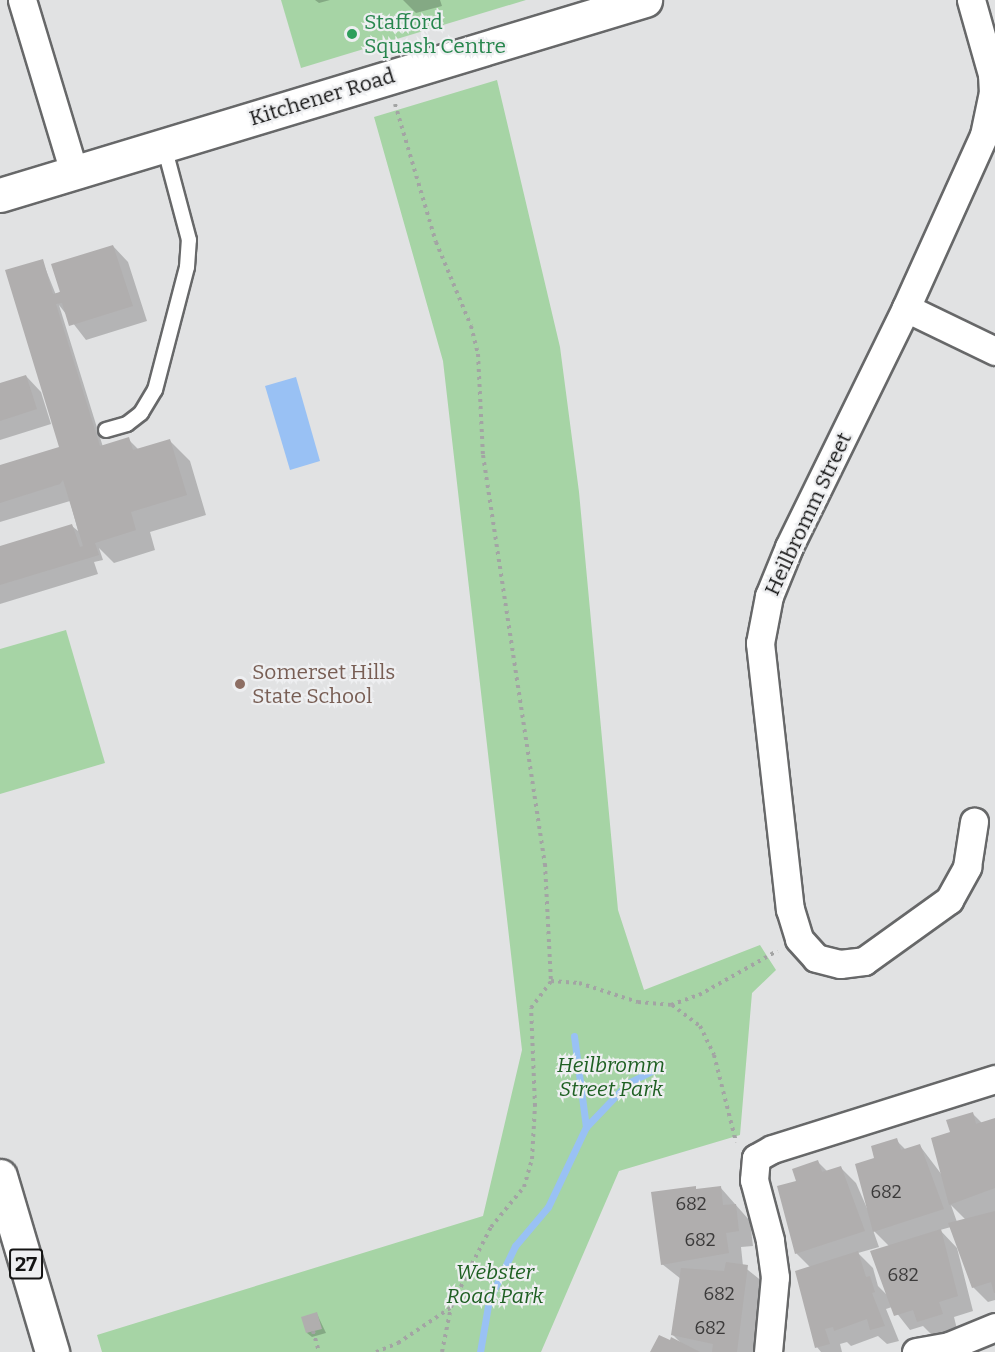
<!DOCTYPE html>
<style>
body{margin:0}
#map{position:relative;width:995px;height:1352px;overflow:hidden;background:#e1e2e3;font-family:Bitter,serif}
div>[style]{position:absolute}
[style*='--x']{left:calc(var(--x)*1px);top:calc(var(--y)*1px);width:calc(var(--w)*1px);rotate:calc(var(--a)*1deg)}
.green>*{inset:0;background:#a6d4a5}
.water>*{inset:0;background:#99c1f4}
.shadow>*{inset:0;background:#0003}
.stream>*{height:7px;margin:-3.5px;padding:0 3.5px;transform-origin:3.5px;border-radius:3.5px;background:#99c1f4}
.building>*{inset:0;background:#b0aeae}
.path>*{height:4px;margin-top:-2px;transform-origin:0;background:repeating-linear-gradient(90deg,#a3a4a4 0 3px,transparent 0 7.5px)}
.roads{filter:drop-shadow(2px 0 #676869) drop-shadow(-2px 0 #676869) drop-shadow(0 2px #676869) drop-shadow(0 -2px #676869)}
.lane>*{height:14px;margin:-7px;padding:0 7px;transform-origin:7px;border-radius:7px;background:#fff}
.street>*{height:27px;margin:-13.5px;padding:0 13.5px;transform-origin:13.5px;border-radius:13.5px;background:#fff}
.secondary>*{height:33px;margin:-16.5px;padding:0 16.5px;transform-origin:16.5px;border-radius:16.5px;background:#fff}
.primary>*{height:33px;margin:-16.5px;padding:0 16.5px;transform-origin:16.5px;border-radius:16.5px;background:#fff}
.dots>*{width:16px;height:16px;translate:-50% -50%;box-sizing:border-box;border:3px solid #eeeff1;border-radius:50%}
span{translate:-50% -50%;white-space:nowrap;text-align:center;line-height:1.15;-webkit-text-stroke:4.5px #eeeff1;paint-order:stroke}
.number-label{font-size:18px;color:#3b3a3a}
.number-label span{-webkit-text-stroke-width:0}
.shield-label span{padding:2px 4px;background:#eeeff1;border:2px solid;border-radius:4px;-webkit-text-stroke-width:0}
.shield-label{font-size:20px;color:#141414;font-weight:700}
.leisure-label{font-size:21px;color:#27864d}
.left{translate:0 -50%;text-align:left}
.street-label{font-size:21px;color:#141414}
.education-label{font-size:21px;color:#785e54}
.park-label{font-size:21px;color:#1f6023;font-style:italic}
</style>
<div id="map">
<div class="green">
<i style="clip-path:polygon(281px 0,526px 0,301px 68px)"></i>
<i style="clip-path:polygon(497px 80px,560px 347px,579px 492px,618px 910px,644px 990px,760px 945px,776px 970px,752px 993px,740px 1135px,619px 1171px,541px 1352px,102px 1352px,97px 1335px,483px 1216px,522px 1050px,443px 361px,374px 117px)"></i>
<i style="clip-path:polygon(66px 630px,105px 763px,0 794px,0 649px)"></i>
</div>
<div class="water">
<i style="clip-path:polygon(296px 377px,320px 461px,290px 470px,265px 386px)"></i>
</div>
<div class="shadow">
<i style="clip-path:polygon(315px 0,330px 0,319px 3px)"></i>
<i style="clip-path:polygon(403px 0,440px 0,442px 6px,416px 13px)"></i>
<i style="clip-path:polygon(113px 246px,128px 262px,147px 321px,86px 340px,59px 305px,103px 447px,128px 439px,139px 450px,169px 440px,190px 461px,206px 515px,150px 532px,155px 550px,114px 563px,99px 548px,103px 560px,94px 562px,98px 574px,0 604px,0 548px,72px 526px,78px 531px,70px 501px,0 522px,0 466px,61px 448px,42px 260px,56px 295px)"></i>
<i style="clip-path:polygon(26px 376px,41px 392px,51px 424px,0 440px,0 384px)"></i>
<i style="clip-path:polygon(evenodd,972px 1113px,982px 1123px,995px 1120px,995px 1300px,988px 1302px,973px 1287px,951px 1227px,940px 1230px,957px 1248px,973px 1311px,954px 1317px,957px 1329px,933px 1336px,923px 1326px,910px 1330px,892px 1307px,886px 1309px,899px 1341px,887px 1344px,878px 1336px,851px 1346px,847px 1342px,840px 1344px,842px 1352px,821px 1352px,817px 1347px,811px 1268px,796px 1253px,798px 1182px,818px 1162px,828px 1172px,841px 1168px,856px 1183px,870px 1215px,876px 1159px,896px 1140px,906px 1150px,920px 1146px,942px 1175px,952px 1133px,972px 1113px,951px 1205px,965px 1219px,957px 1222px,951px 1205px,972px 1113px,873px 1230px,890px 1247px,887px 1295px,878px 1286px,873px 1268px,858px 1253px,879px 1247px,873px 1230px)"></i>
<i style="clip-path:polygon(720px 1187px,750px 1221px,753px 1246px,741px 1247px,743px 1266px,763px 1282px,754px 1352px,652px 1352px,670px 1342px,682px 1344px,672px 1334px,681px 1279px,662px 1264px)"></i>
<i style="clip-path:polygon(317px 1314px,326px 1333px,312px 1337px,307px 1333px)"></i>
</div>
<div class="stream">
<i style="--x:574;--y:1036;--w:92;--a:82.5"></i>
<i style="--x:480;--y:1352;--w:53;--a:-80.2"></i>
<i style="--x:489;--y:1300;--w:60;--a:-64.3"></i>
<i style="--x:515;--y:1246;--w:51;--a:-49.8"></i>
<i style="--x:548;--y:1207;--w:89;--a:-64.6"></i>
<i style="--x:586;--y:1127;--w:61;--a:-46.3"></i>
<i style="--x:628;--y:1083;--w:34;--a:-27"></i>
</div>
<div class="building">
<i style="clip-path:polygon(113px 245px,133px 306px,69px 326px,62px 303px,56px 304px,100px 446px,129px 437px,133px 450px,170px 439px,187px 495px,131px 512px,136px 530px,95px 543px,99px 555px,0 585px,0 546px,72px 524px,80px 547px,83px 546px,63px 480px,60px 484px,0 503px,0 465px,59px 447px,5px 270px,43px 259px,53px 294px,60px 292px,51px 264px)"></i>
<i style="clip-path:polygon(26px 375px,37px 409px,0 421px,0 383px)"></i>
<i style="clip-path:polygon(973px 1112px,976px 1124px,995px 1118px,995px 1188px,949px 1205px,931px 1138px,950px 1132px,946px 1120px)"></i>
<i style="clip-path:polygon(897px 1138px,901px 1150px,920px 1144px,944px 1209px,873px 1232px,855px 1164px,874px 1158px,871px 1146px)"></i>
<i style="clip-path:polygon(818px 1160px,822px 1172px,841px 1166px,865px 1231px,795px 1254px,777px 1186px,796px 1181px,792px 1169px)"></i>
<i style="clip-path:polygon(696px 1186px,696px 1189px,721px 1186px,723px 1205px,736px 1204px,739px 1231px,726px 1233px,729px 1253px,661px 1265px,651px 1192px)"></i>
<i style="clip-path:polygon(995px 1211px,995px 1293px,994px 1293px,991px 1282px,972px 1288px,948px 1223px)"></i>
<i style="clip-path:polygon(941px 1229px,958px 1296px,939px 1302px,943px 1314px,917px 1322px,913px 1310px,894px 1316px,870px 1251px)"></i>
<i style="clip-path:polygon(858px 1251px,866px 1277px,870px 1276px,875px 1292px,872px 1293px,885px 1326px,870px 1330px,867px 1319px,834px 1331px,833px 1327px,825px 1329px,830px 1344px,815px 1348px,795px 1271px)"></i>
<i style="clip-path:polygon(726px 1262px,748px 1265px,737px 1352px,712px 1352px,713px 1344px,671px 1335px,681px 1268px,724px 1271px)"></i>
<i style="clip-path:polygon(317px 1312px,322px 1329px,306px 1333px,301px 1317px)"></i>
<i style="clip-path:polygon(659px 1335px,670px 1340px,671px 1337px,700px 1352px,650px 1352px)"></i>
</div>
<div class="path">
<i style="--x:395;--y:104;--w:144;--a:73.5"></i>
<i style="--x:436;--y:242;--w:91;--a:67.4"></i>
<i style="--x:471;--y:326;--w:29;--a:76"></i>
<i style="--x:478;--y:354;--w:101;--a:87.2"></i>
<i style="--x:483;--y:455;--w:414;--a:81.4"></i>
<i style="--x:545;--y:864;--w:117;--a:87.1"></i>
<i style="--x:672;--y:1005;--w:35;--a:37"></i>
<i style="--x:700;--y:1026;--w:32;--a:64"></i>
<i style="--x:714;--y:1055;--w:90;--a:75.8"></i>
<i style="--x:313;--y:1331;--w:22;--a:74"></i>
<i style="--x:376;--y:1352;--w:24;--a:-22"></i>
<i style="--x:398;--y:1343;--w:63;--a:-33.9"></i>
<i style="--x:442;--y:1352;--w:46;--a:-78.7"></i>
<i style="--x:451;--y:1307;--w:48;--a:-64"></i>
<i style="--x:472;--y:1264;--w:42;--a:-62.8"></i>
<i style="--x:491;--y:1227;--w:52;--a:-50.5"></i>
<i style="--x:524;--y:1187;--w:29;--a:-74"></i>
<i style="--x:532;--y:1159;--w:53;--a:-86.8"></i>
<i style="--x:535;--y:1106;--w:98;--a:-92.3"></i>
<i style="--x:531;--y:1008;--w:34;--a:-53"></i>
<i style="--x:551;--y:981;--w:28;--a:4"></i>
<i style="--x:579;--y:983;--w:62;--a:17.9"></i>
<i style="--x:638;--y:1002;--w:33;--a:5"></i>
<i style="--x:671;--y:1005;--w:30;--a:-20"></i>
<i style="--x:699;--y:995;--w:90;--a:-29.4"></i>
</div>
<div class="roads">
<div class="lane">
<i style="--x:106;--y:430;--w:22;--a:-16"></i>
<i style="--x:127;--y:424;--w:18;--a:-38"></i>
<i style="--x:141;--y:413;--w:27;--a:-59"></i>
<i style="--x:155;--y:390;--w:127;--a:-75.4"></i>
<i style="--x:187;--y:267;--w:27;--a:-86"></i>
<i style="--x:189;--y:240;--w:97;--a:-104.9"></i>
</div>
<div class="street">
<i style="--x:22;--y:0;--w:180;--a:73.2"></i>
<i style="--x:971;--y:0;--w:77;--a:74.2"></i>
<i style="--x:992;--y:74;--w:18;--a:87"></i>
<i style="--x:993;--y:92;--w:44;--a:101.8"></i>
<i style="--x:984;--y:135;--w:190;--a:114.3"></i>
<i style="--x:906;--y:308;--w:266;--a:116.1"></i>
<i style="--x:789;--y:547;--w:53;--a:112.2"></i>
<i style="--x:769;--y:596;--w:48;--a:100.8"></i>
<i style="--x:760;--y:643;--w:268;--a:83.6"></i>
<i style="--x:790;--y:909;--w:31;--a:73"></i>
<i style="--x:799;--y:939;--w:25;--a:48"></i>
<i style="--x:816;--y:958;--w:25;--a:14"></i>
<i style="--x:840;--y:964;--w:24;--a:-7"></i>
<i style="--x:864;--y:961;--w:105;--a:-35.7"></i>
<i style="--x:949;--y:900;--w:38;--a:-61"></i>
<i style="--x:967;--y:867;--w:46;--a:-81.2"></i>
<i style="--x:906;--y:308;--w:99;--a:25.8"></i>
<i style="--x:768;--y:1352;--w:75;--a:-84.7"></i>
<i style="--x:775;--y:1277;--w:37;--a:-98"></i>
<i style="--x:770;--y:1240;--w:62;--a:-104.9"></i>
<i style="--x:754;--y:1180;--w:22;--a:-85"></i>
<i style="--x:756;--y:1158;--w:18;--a:-29"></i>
<i style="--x:772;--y:1149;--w:234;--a:-17.4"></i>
<i style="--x:916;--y:1352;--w:34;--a:-10"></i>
<i style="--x:949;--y:1346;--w:50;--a:-22.4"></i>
</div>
<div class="secondary">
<i style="--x:0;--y:195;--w:674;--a:-16.82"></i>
</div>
<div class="primary">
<i style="--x:0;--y:1176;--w:184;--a:73.5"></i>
</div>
</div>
<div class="dots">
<i style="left:352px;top:34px;background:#2e9e5b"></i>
<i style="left:240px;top:684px;background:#8d6e63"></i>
</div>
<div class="number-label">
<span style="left:886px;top:1192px">682</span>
<span style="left:691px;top:1204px">682</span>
<span style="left:700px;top:1240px">682</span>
<span style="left:903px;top:1275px">682</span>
<span style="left:719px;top:1294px">682</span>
<span style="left:710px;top:1328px">682</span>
</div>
<div class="shield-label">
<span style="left:26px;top:1264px">27</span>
</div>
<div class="leisure-label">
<span class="left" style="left:364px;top:34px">Stafford<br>Squash Centre</span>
</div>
<div class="street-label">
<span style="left:322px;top:97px;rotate:-17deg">Kitchener Road</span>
<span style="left:808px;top:514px;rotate:-65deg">Heilbromm Street</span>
</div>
<div class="education-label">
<span class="left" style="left:252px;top:684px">Somerset Hills<br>State School</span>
</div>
<div class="park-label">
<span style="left:611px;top:1077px">Heilbromm<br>Street Park</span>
<span style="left:495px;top:1284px">Webster<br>Road Park</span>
</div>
</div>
